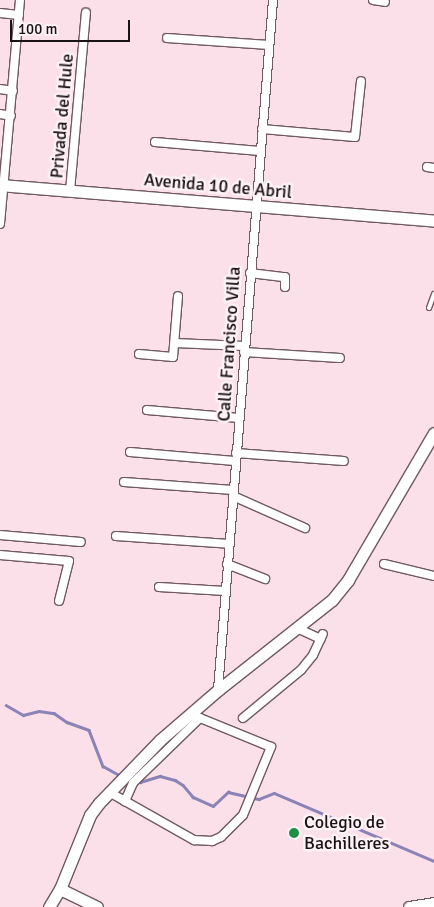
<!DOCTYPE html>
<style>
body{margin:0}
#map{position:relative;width:434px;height:907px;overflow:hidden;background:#fbe0ea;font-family:Signika,sans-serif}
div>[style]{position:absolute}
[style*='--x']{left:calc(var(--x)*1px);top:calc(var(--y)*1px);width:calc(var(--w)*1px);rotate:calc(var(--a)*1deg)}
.stream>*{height:2.5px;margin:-1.25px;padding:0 1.25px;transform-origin:1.25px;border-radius:1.25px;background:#8a83b5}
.roads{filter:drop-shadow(1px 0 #6f5962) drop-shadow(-1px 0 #6f5962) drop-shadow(0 1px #6f5962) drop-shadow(0 -1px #6f5962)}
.lane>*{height:4px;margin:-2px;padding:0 2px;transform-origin:2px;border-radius:2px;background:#fff}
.street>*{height:8px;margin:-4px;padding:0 4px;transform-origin:4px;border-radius:4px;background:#fff}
.secondary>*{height:11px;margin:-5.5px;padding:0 5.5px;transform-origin:5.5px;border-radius:5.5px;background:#fff}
.dots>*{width:14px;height:14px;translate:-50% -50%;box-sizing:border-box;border:2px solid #fdf2f6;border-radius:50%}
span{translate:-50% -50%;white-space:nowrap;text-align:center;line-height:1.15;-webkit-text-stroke:5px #fdf2f6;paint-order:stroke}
.street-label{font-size:18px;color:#1b1215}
.poi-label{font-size:18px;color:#1b1215}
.left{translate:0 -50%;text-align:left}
.scale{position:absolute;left:10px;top:20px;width:120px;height:22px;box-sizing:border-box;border:2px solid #1b1215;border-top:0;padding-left:6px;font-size:15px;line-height:18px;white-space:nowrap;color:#1b1215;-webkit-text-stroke:4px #fdf2f6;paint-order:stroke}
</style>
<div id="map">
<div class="stream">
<i style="--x:6;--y:705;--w:20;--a:30"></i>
<i style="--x:23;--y:715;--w:16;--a:-14"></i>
<i style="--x:39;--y:711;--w:15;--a:8"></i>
<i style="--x:54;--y:713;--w:16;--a:35"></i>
<i style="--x:67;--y:722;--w:23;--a:20"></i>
<i style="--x:89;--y:730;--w:39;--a:69"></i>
<i style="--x:103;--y:766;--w:18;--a:29"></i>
<i style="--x:127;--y:778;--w:14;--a:17"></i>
<i style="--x:140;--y:782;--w:21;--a:-17"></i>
<i style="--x:160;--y:776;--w:16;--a:15"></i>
<i style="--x:175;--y:780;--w:9;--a:32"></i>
<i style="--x:183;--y:785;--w:16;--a:50"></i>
<i style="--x:193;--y:797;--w:22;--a:24"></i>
<i style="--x:213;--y:806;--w:21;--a:-43"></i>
<i style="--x:228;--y:792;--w:32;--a:13"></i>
<i style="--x:259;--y:799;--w:16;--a:-22"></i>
<i style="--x:274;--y:793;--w:174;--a:23"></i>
</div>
<div class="roads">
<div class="lane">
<i style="--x:429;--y:308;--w:15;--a:-70"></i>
</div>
<div class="street">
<i style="--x:373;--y:0;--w:12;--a:9"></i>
<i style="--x:0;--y:13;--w:19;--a:6"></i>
<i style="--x:167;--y:38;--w:102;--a:3.9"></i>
<i style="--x:0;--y:89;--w:13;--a:9"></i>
<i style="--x:0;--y:114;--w:11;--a:10"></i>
<i style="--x:262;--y:129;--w:93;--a:4.9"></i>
<i style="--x:355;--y:137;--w:56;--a:-83.9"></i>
<i style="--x:155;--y:142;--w:105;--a:4.9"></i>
<i style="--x:427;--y:167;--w:7;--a:8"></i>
<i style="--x:70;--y:191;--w:179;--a:-84.9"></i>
<i style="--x:0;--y:224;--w:225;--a:-84.9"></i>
<i style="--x:250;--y:273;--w:35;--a:7"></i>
<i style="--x:285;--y:277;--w:10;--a:90"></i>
<i style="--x:175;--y:343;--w:69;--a:2.5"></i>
<i style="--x:244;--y:352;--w:96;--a:3.6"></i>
<i style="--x:139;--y:354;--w:34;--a:5"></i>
<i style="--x:173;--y:357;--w:61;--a:-85.3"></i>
<i style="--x:147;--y:410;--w:92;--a:5"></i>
<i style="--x:130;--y:452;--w:105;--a:4.9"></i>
<i style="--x:236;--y:453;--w:108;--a:4.2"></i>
<i style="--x:124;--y:482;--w:109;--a:4.2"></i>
<i style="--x:233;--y:496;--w:79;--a:24"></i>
<i style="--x:0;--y:535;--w:81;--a:4.9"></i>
<i style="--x:116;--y:536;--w:113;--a:4"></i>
<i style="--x:0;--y:555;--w:69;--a:5"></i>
<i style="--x:69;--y:561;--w:41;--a:104"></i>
<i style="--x:227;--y:564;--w:41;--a:21.5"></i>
<i style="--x:384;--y:564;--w:51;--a:13.5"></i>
<i style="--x:159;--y:587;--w:66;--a:3.5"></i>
<i style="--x:297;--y:628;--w:26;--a:25"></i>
<i style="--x:218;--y:690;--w:692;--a:-85.44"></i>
<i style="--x:243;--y:718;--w:75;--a:-39.6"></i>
<i style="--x:301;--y:670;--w:19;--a:-51"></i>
<i style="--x:313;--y:655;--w:23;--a:-65"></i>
<i style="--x:109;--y:792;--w:98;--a:29.5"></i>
<i style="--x:194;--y:840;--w:18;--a:3"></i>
<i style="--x:212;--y:841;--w:10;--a:-24"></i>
<i style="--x:221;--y:837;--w:31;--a:-45"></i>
<i style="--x:243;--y:815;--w:74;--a:-67.6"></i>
<i style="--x:271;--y:747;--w:77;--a:-157.8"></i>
<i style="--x:200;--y:718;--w:93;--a:135.9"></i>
<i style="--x:133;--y:783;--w:20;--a:114"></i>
</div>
<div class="secondary">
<i style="--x:0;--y:185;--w:435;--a:4.7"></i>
<i style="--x:60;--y:889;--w:41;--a:25.9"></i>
<i style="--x:49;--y:907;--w:21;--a:-59"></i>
<i style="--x:60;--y:889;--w:80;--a:-67.9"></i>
<i style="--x:90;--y:815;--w:15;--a:-53"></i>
<i style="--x:99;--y:803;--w:88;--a:-45.9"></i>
<i style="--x:160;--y:740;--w:77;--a:-40.8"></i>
<i style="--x:218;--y:690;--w:145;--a:-38.3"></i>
<i style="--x:332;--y:600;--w:26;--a:-51"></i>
<i style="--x:348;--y:580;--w:170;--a:-59.7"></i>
<i style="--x:409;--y:907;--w:25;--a:-9"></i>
</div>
</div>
<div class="dots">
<i style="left:294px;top:833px;background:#218e46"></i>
</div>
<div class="street-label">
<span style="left:62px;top:116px;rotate:-85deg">Privada del Hule</span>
<span style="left:218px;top:186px;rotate:5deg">Avenida 10 de Abril</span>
<span style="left:229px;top:344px;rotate:-86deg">Calle Francisco Villa</span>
</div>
<div class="poi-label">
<span class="left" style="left:304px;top:833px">Colegio de<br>Bachilleres</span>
</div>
<div class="scale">100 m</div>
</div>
